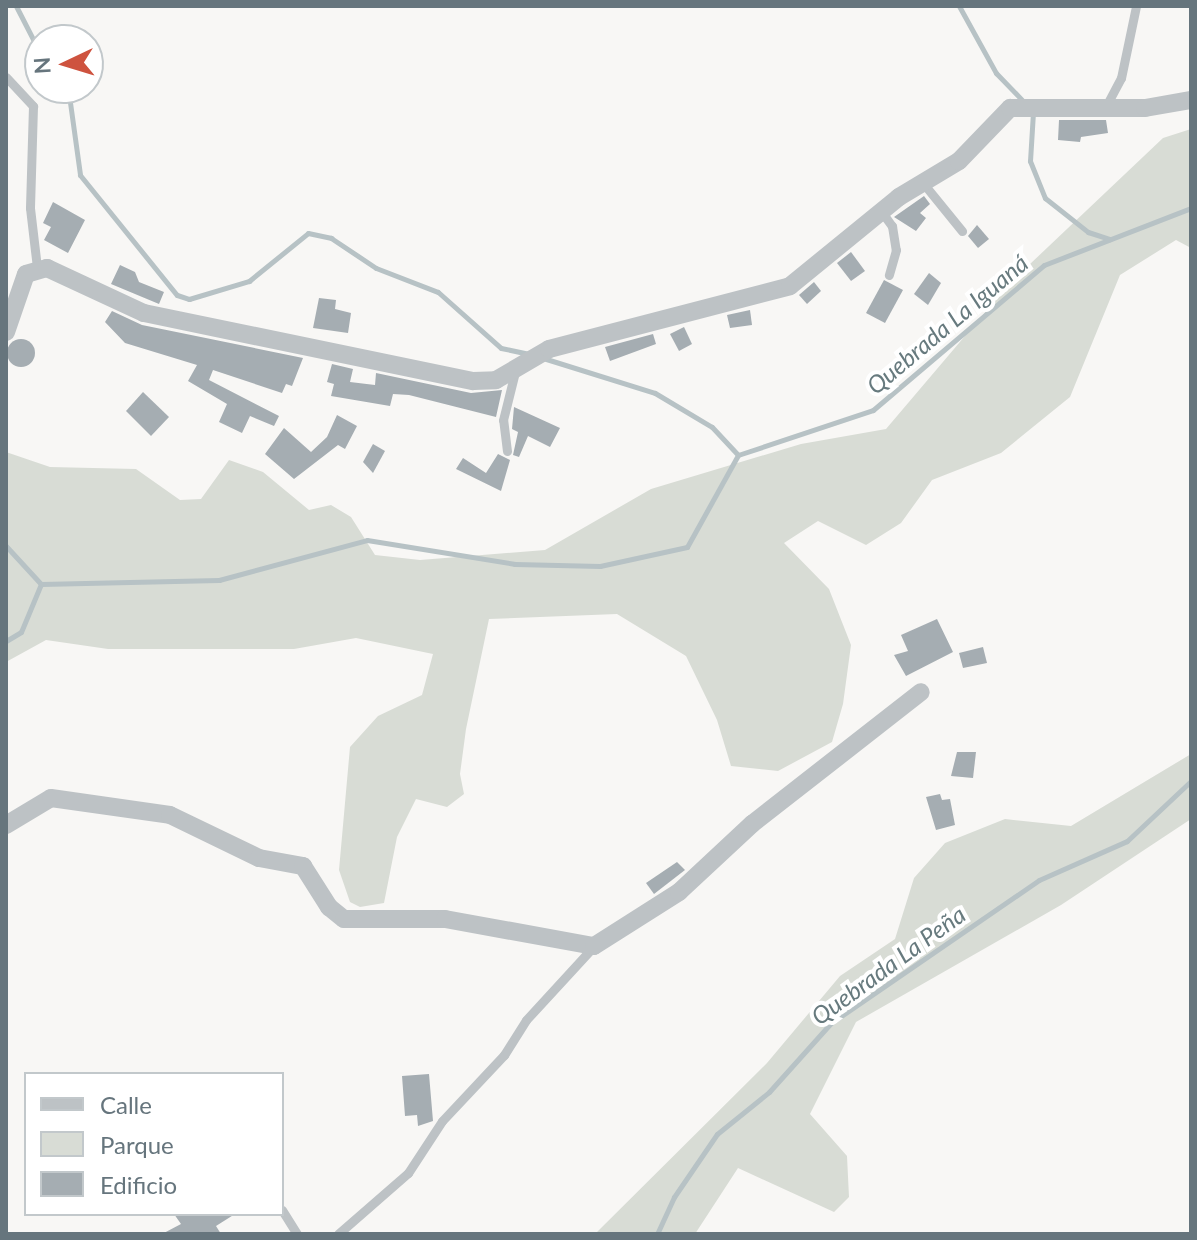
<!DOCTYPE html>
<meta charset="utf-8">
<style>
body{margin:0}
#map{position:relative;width:1197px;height:1240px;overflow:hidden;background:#f8f7f5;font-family:Lato,sans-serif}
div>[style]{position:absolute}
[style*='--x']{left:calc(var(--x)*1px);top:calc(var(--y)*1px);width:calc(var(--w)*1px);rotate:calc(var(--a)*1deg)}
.green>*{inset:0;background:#d8dcd5}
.stream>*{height:5px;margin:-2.5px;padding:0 2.5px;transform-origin:2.5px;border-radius:2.5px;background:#b7c2c5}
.building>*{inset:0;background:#a5adb2}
.round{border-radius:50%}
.lane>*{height:9px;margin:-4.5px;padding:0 4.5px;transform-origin:4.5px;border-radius:4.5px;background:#bdc2c5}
.street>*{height:18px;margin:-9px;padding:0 9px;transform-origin:9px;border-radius:9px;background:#bdc2c5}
span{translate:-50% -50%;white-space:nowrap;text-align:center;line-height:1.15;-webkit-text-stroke:8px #fff;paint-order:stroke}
.water-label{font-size:24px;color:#677a7e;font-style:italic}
.frame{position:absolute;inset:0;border:8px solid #66757d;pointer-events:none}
.legend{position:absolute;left:24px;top:1072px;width:260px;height:144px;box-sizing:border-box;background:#fff;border:2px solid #c2c8cb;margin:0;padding:10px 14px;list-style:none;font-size:24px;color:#66757d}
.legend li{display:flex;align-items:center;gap:16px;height:40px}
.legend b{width:40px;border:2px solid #c2c8cb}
.north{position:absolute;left:24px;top:24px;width:80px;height:80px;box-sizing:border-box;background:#fff;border:2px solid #c2c8cb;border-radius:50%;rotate:266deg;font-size:22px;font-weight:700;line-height:32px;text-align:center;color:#66757d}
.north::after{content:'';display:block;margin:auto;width:28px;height:36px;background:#ce533f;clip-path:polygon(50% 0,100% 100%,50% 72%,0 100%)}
</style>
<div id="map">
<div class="green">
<i style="clip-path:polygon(1191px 129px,1191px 248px,1176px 240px,1120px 275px,1070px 397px,1001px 453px,932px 480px,901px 523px,866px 545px,818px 521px,784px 543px,829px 589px,851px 645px,843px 704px,832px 742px,778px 771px,731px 766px,717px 720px,686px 656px,617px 614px,489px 619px,466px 729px,460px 774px,464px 794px,447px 807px,416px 799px,397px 837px,384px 903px,360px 907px,350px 902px,339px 870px,350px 747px,378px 716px,422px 695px,433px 654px,356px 638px,294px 649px,108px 649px,46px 640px,6px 662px,6px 452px,50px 467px,136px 469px,180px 500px,201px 499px,229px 460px,263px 472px,309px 510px,331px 505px,351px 517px,375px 555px,420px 560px,545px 550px,651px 489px,801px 444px,886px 429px,1010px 283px,1163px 138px)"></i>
<i style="clip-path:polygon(1191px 754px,1191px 819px,1061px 905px,856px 1022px,810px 1114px,847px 1156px,849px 1197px,834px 1212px,738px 1168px,695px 1234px,595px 1234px,767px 1063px,840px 976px,895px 939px,914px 878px,945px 843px,1005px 819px,1071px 826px)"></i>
</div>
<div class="stream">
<i style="--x:16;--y:6;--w:53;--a:62.9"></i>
<i style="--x:959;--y:6;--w:77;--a:61.1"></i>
<i style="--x:996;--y:73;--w:37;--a:46"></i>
<i style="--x:68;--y:88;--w:88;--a:82.1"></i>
<i style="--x:80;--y:175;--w:154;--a:51.1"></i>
<i style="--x:177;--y:295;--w:13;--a:18"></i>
<i style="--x:189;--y:299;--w:63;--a:-16.7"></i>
<i style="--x:249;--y:281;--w:76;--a:-39.1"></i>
<i style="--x:308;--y:233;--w:24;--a:12"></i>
<i style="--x:331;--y:238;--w:54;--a:33.7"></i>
<i style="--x:376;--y:268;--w:66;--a:21.2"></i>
<i style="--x:438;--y:292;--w:84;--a:41.6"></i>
<i style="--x:501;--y:348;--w:30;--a:12"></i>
<i style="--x:1033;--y:112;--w:49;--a:93.5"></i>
<i style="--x:1030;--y:161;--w:40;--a:68"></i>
<i style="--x:1045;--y:198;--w:55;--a:38.3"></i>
<i style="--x:1088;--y:232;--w:23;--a:18"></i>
<i style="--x:543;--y:358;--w:117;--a:17.4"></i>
<i style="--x:655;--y:393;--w:66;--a:30.8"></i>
<i style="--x:712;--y:427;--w:38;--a:47"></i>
<i style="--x:6;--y:546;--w:52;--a:47.4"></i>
<i style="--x:6;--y:641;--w:17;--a:-31"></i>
<i style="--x:21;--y:632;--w:52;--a:-67.4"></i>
<i style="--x:41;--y:584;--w:178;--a:-1.3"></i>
<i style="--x:219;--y:580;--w:153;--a:-15.1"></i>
<i style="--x:367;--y:540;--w:150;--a:9.2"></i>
<i style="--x:515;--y:564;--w:85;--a:1.3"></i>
<i style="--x:600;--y:566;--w:89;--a:-12.3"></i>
<i style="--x:687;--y:547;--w:105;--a:-61"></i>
<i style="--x:738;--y:455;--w:142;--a:-18.4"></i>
<i style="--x:873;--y:410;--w:224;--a:-40.3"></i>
<i style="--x:1044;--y:265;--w:158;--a:-21.2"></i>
<i style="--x:657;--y:1234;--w:41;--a:-65.3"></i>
<i style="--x:674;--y:1197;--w:76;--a:-55.7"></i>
<i style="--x:717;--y:1134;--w:67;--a:-38.9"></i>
<i style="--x:769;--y:1092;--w:93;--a:-48.1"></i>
<i style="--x:831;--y:1023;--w:252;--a:-34.5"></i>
<i style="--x:1039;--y:880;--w:96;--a:-23.9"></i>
<i style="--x:1127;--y:841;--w:88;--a:-43.2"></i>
</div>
<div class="building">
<i style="clip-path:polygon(1059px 120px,1106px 120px,1108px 133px,1081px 137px,1080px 142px,1058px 140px)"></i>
<i style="clip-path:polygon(924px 196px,930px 204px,920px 213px,926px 218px,916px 231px,894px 217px)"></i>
<i style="clip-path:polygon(53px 202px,85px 220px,68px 253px,44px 240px,51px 227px,43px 223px)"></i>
<i style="clip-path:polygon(977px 225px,989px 239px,978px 248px,968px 236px)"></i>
<i style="clip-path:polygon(851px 252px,865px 271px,851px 281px,837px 263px)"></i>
<i style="clip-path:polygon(120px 265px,135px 272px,139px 282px,164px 292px,159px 304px,111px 284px)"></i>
<i style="clip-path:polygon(929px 273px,941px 283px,928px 305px,914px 294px)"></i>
<i style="clip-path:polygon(884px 280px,903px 290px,885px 323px,866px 313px)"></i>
<i style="clip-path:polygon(814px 282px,821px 291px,807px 304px,799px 295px)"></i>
<i style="clip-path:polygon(319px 298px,336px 300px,335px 309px,351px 313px,348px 333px,313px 328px)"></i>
<i style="clip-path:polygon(750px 310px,752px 325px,730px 328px,727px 315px)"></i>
<i style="clip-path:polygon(112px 311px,142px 325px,303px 358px,292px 386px,286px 384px,282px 393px,213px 370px,209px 380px,279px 416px,274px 426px,250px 416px,242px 433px,219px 422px,227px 404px,188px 381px,197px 365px,125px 343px,105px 322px)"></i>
<i style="clip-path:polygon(684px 327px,692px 344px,679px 351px,670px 334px)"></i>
<i style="clip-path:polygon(653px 334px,656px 344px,610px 361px,605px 347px)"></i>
<i class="round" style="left:7px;top:339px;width:28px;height:28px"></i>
<i style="clip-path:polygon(332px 364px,353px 369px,350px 382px,375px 385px,376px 373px,471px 393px,502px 390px,496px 417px,409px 395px,393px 394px,390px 406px,331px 396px,334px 384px,327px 382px)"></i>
<i style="clip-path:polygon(143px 392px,169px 417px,151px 436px,126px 411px)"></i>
<i style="clip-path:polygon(514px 407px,560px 428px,550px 447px,528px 436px,519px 457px,513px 455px,518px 432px,512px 429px)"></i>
<i style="clip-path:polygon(337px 415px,357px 426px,345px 449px,338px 445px,294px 479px,265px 454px,284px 428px,311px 452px,327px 437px)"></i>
<i style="clip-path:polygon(373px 444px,385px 451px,373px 473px,363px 462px)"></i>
<i style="clip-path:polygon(498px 454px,510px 460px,501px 491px,456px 469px,463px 458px,486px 473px)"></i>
<i style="clip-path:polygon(937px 619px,953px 652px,906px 676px,894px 655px,908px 651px,901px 635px)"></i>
<i style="clip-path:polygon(983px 647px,987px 663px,963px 668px,959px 653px)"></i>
<i style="clip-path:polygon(957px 752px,976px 752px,973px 778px,951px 776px)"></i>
<i style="clip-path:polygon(940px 794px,942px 800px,950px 799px,955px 825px,936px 830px,926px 797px)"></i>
<i style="clip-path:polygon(677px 862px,685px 870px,654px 894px,646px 883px)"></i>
<i style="clip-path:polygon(429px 1074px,433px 1121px,418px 1126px,417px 1115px,405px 1116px,402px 1076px)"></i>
<i style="clip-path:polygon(174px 1214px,235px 1214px,216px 1226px,221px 1234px,162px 1234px,181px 1224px)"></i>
</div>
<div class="lane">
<i style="--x:6;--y:77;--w:40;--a:47"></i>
<i style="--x:33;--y:106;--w:102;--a:91.7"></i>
<i style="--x:30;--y:208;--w:60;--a:83.3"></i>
<i style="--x:1105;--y:108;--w:34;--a:-62"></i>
<i style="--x:1121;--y:78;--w:74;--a:-78.2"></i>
<i style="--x:923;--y:183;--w:62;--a:50.9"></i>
<i style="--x:881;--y:211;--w:19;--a:54"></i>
<i style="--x:892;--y:226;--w:24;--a:81"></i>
<i style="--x:896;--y:250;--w:26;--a:106"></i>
<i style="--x:507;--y:451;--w:31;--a:-97"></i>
<i style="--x:503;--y:420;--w:49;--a:-76"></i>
<i style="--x:282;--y:1210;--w:28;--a:58"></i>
<i style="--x:338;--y:1234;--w:93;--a:-41.1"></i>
<i style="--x:408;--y:1173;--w:62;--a:-56.8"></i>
<i style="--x:442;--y:1121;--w:91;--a:-46.8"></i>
<i style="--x:504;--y:1055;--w:41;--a:-57.8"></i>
<i style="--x:526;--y:1020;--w:100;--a:-47.4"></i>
</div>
<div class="street">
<i style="--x:6;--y:332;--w:61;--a:-71"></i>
<i style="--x:26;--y:274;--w:22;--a:-16"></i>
<i style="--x:47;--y:268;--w:107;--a:24.9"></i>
<i style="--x:144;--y:313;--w:336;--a:11.7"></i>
<i style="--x:473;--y:381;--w:23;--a:-2"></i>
<i style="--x:496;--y:380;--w:61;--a:-30.3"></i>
<i style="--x:549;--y:349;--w:249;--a:-14.6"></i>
<i style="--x:790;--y:286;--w:141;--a:-39.2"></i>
<i style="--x:899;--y:197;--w:70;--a:-31"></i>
<i style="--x:959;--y:161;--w:74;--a:-46.1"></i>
<i style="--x:1010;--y:108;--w:135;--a:0"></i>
<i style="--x:1145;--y:108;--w:47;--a:-9.9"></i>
<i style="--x:6;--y:825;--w:52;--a:-31"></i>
<i style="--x:51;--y:798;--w:120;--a:8.1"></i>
<i style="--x:170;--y:815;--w:99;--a:25.8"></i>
<i style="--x:259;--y:858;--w:45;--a:10.3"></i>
<i style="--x:303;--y:866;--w:49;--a:57.6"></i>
<i style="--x:329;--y:907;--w:19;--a:39"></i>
<i style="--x:344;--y:919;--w:101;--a:0"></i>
<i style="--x:445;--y:919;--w:151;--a:10.3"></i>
<i style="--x:594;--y:946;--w:101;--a:-32.4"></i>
<i style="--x:679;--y:892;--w:100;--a:-43"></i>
<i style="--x:752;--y:824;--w:214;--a:-38"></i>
</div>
<div class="water-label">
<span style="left:947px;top:324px;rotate:-40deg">Quebrada La Iguaná</span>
<span style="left:888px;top:965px;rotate:-36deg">Quebrada La Peña</span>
</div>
<div class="frame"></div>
<ul class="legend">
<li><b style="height:10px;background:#bdc2c5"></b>Calle</li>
<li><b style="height:22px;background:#d8dcd5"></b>Parque</li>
<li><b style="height:22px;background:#a5adb2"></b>Edificio</li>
</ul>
<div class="north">N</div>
</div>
